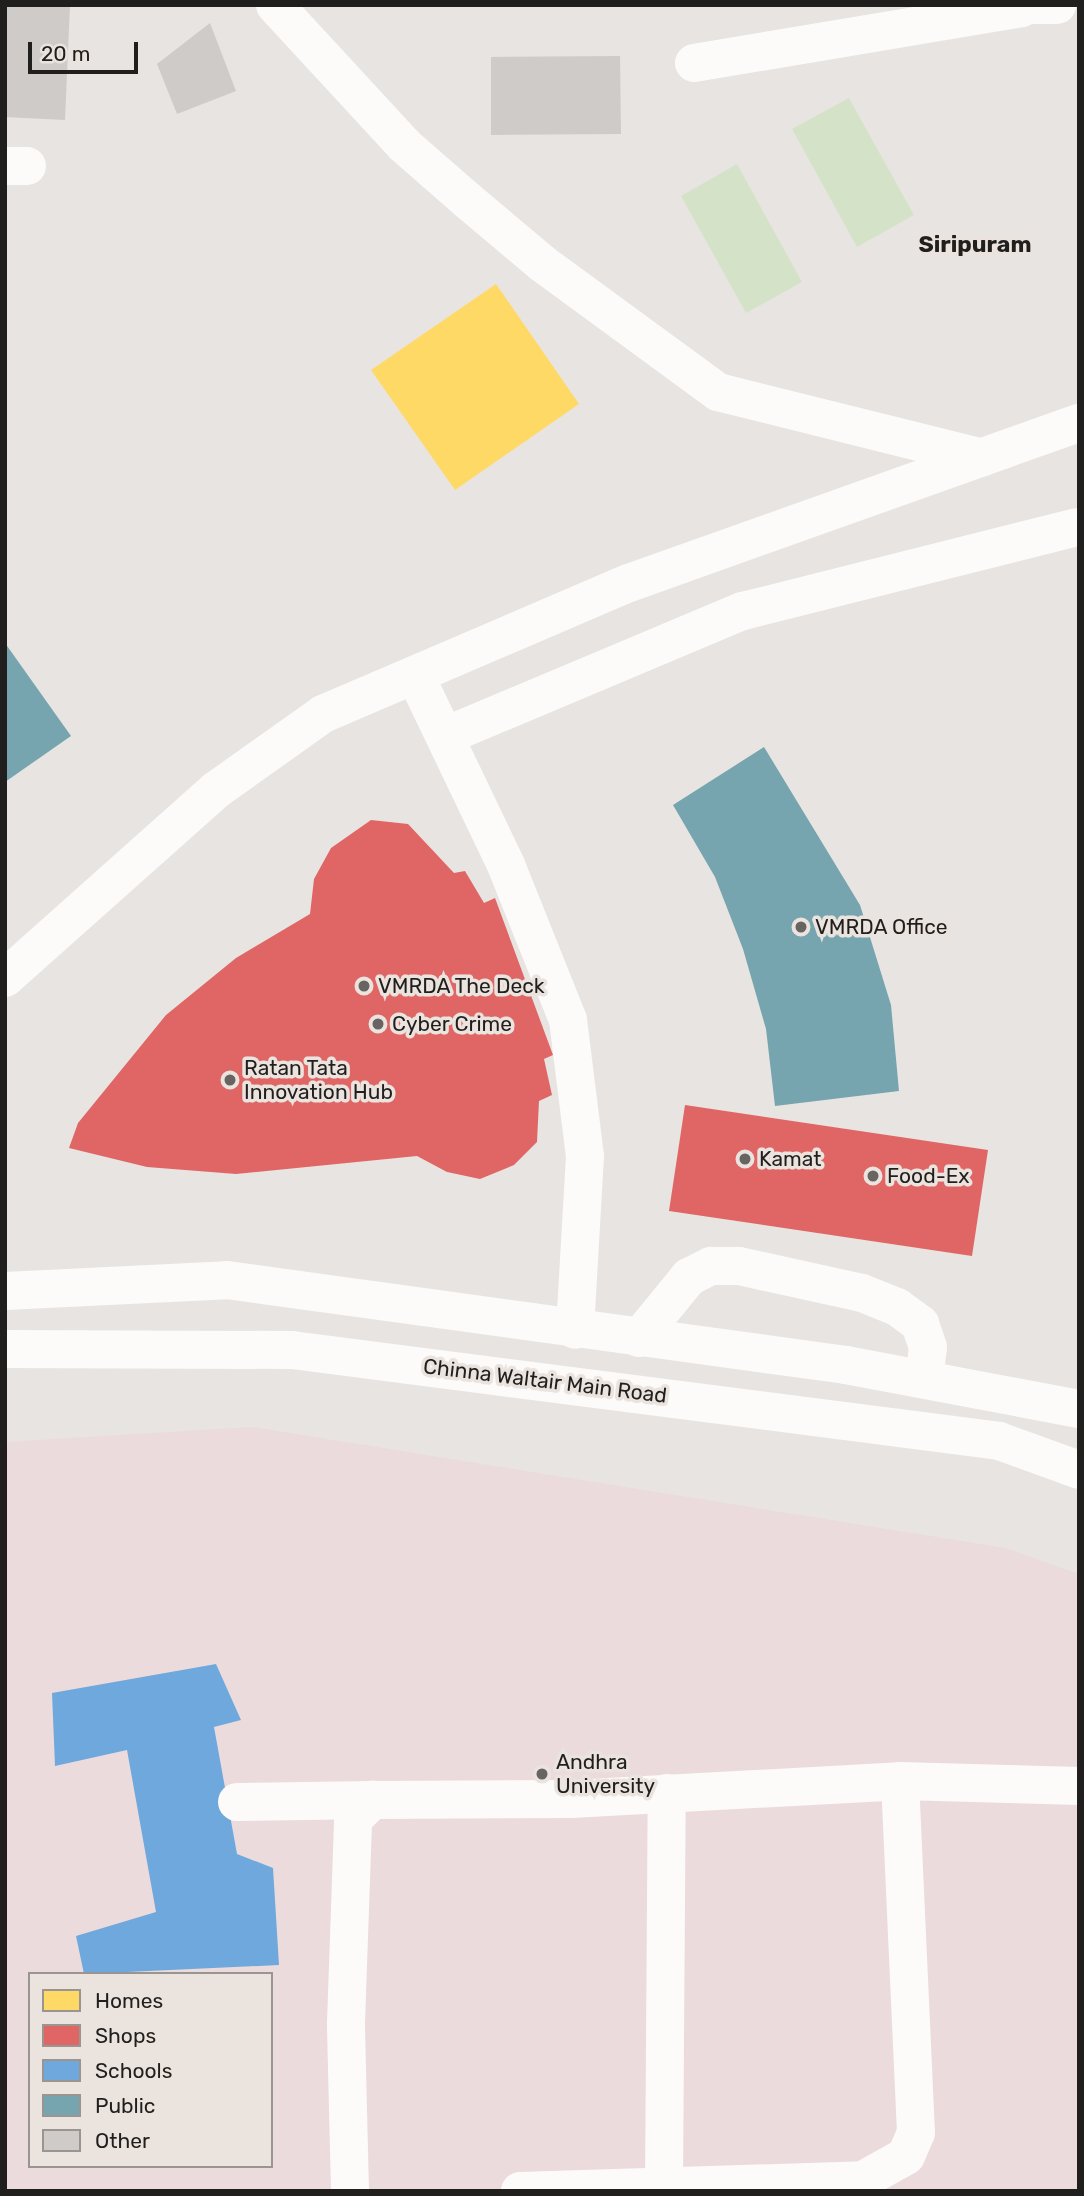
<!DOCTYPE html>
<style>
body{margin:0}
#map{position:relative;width:1084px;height:2196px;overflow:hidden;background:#e8e4e1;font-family:Rubik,sans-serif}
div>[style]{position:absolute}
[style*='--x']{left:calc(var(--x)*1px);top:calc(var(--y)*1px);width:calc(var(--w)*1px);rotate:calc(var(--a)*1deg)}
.education>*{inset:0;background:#ebdbdc}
.green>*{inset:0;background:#d4e3c7}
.homes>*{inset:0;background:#ffd966}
.shops>*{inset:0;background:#e06666}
.schools>*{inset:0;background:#6fa8dc}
.public>*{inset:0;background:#76a5af}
.building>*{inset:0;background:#cecbc9}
.minor>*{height:38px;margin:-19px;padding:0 19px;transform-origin:19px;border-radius:19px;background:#fcfbfa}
.dots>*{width:19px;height:19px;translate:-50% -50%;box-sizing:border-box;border:4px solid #ebe3de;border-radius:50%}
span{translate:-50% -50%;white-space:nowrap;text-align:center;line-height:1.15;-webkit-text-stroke:7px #ebe3de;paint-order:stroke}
.poi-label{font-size:21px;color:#211f1d}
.left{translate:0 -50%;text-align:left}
.street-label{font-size:21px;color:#211f1d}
.neighbourhood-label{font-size:23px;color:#211f1d;font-weight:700}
.frame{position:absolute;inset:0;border:7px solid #211f1d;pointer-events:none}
.legend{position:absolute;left:28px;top:1972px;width:245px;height:196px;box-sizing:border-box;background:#ebe3de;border:2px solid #9a9591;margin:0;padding:9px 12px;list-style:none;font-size:21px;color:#211f1d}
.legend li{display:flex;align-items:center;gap:14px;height:35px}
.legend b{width:35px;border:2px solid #9a9591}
.scale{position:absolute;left:28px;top:42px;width:110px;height:32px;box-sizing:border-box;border:4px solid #211f1d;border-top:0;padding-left:9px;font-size:21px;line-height:24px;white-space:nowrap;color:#211f1d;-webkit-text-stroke:5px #ebe3de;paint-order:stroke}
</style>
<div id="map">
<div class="education">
<i style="clip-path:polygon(evenodd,252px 1427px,1005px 1548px,1079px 1574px,1079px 2191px,5px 2191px,5px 1442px,252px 1427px,30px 1974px,271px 1974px,271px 2166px,30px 2166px,30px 1974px)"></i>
</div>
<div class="green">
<i style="clip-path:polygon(849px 98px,914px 215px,857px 247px,792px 129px)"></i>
<i style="clip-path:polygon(737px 164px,802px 282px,746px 313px,681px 196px)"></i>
</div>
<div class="homes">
<i style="clip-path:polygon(496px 284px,579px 404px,455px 490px,371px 370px)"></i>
</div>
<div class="shops">
<i style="clip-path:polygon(371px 820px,408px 824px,454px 873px,465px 871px,484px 903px,495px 898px,553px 1055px,544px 1059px,552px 1095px,539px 1101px,537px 1142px,514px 1165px,480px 1179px,447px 1172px,417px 1156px,236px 1174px,147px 1167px,69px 1148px,78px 1123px,166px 1015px,236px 958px,310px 914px,314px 879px,331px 848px)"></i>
<i style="clip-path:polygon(685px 1105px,988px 1150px,972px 1256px,669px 1211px)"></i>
</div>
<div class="schools">
<i style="clip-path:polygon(216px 1664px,241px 1720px,214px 1727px,237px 1854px,273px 1868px,279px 1965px,84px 1974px,76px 1936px,156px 1912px,127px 1750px,55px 1766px,52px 1693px)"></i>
</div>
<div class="public">
<i style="clip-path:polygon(5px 643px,71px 736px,5px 782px)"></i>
<i style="clip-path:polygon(764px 747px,860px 905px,891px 1005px,899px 1091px,775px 1106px,766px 1029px,743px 949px,715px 877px,673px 805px)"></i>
</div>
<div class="building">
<i style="clip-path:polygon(5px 5px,70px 5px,65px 120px,5px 117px)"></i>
<i style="clip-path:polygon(210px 23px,236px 91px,177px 114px,157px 64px)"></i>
<i style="clip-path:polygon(620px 56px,621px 134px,491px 135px,491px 57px)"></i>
</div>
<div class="minor">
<i style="--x:275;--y:5;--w:190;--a:47.3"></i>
<i style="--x:404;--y:145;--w:84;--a:41.1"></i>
<i style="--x:467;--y:200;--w:99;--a:40.1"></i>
<i style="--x:543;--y:264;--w:217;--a:36.2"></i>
<i style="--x:718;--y:392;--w:272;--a:14"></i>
<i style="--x:1021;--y:5;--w:36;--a:0"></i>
<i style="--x:694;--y:63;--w:332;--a:-9.5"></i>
<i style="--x:5;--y:166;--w:22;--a:0"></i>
<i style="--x:415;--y:675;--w:211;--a:64.4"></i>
<i style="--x:506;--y:865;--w:167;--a:68.2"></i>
<i style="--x:568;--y:1020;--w:137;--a:82.9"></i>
<i style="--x:585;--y:1156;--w:174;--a:93.3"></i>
<i style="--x:445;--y:736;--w:323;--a:-22.8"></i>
<i style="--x:743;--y:611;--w:344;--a:-14.1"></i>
<i style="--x:5;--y:978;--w:283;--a:-41.7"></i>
<i style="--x:216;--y:790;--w:131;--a:-35.4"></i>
<i style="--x:323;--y:714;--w:333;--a:-23.2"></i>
<i style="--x:629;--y:583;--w:478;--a:-19.6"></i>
<i style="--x:5;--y:1291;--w:222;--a:-2.8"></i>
<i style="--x:227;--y:1280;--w:625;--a:7.82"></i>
<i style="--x:846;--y:1365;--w:237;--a:10.7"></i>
<i style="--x:639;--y:1338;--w:79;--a:-50.7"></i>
<i style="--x:689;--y:1277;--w:25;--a:-27"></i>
<i style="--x:711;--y:1266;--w:28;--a:0"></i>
<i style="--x:739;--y:1266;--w:126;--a:12.4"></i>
<i style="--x:862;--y:1293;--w:38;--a:22"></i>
<i style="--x:897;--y:1307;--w:29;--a:36"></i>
<i style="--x:920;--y:1324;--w:24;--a:71"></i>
<i style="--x:928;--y:1347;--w:31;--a:97"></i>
<i style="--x:5;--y:1349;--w:287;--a:0.2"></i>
<i style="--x:292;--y:1350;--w:713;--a:7.33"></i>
<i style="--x:999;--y:1441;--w:85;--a:19.9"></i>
<i style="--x:237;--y:1802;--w:136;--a:-0.8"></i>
<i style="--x:664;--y:2186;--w:393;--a:-89.6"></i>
<i style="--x:350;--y:2191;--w:168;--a:-91.4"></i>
<i style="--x:346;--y:2023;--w:204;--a:-88"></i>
<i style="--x:353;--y:1819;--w:28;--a:-44"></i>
<i style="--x:373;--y:1800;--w:198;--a:-0.3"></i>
<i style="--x:571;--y:1799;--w:329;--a:-3.1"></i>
<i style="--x:900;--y:1781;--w:179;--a:1.6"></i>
<i style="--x:520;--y:2191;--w:343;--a:-1.8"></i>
<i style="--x:863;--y:2180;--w:49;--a:-29.2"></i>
<i style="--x:906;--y:2156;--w:25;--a:-67"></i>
<i style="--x:916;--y:2133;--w:352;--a:-92.6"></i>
</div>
<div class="dots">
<i style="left:801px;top:927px;background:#676462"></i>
<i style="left:364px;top:986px;background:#676462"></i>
<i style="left:378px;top:1024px;background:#676462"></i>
<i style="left:230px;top:1080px;background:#676462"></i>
<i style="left:745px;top:1159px;background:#676462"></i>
<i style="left:873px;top:1176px;background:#676462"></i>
<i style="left:542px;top:1774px;background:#676462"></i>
</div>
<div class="poi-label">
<span class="left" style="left:815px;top:927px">VMRDA Office</span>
<span class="left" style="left:378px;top:986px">VMRDA The Deck</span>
<span class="left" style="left:392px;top:1024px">Cyber Crime</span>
<span class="left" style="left:244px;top:1080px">Ratan Tata<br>Innovation Hub</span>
<span class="left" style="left:759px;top:1159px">Kamat</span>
<span class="left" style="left:887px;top:1176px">Food-Ex</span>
<span class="left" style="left:556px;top:1774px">Andhra<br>University</span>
</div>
<div class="street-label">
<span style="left:545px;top:1381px;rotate:7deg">Chinna Waltair Main Road</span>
</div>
<div class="neighbourhood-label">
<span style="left:975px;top:244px">Siripuram</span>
</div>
<div class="frame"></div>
<ul class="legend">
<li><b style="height:19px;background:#ffd966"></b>Homes</li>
<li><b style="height:19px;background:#e06666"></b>Shops</li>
<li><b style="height:19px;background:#6fa8dc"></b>Schools</li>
<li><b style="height:19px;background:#76a5af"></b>Public</li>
<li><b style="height:19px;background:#cecbc9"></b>Other</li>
</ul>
<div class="scale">20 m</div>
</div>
